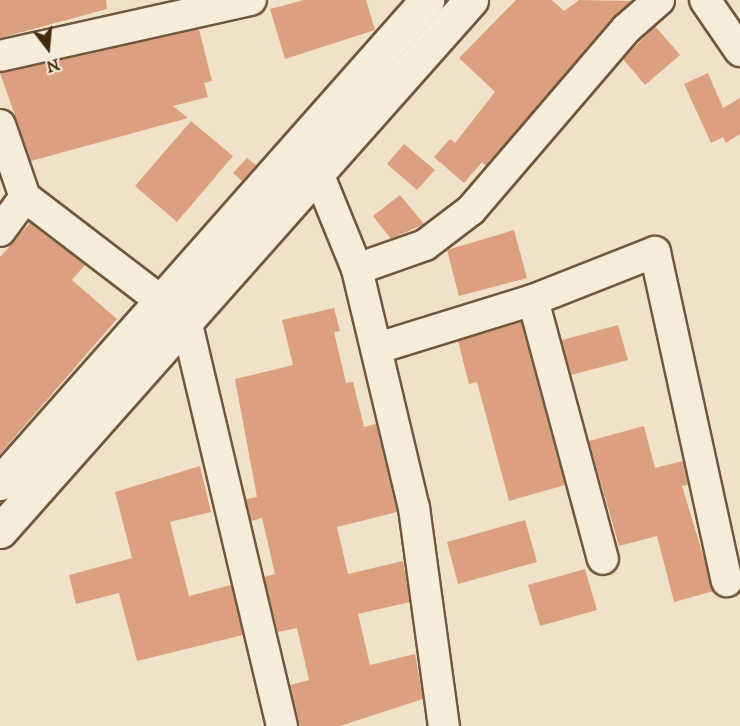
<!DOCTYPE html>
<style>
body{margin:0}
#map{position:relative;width:740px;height:726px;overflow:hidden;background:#efe2c9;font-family:"IM FELL DW Pica",serif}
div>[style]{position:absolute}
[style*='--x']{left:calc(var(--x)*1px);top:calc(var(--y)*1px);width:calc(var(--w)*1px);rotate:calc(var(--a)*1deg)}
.building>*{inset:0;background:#dca081}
.roads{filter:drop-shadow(2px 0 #6f583b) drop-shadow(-2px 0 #6f583b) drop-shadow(0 2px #6f583b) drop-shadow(0 -2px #6f583b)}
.street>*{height:30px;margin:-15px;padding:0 15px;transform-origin:15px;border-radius:15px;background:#f5ecdc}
.secondary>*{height:33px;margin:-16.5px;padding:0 16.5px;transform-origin:16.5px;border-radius:16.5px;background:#f5ecdc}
span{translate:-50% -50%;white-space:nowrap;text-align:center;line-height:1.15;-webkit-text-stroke:5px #f5ecdc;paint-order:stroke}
.north{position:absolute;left:18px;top:18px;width:60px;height:60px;-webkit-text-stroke:4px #f5ecdc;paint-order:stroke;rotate:164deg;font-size:16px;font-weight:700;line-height:24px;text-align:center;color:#442a0c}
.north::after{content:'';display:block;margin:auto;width:21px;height:27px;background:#442a0c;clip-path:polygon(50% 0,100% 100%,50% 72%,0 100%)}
</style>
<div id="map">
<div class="building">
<i style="clip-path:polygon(0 0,106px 0,107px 9px,0 38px)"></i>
<i style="clip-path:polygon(304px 0,366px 0,375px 30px,285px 59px,270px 9px)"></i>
<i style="clip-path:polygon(516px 0,552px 0,564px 11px,579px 0,632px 1px,486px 166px,482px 162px,464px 183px,434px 157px,450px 139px,455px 143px,495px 92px,459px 58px)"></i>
<i style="clip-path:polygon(655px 26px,680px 55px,645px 85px,623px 59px)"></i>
<i style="clip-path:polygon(199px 29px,212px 81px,204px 83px,208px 97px,173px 106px,188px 118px,31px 161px,0 73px)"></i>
<i style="clip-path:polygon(708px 73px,723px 108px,740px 98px,740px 134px,726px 143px,723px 137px,711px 143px,684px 84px)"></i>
<i style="clip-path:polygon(191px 121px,233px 156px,177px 222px,135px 186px)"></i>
<i style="clip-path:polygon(404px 144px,435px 170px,417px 190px,387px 164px)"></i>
<i style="clip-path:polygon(247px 158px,256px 165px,242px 181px,233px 173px)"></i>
<i style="clip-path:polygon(400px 195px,424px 224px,391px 239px,373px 216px)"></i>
<i style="clip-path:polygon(30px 223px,85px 265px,72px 280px,117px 319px,0 454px,0 257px)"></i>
<i style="clip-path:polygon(514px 230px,527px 278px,459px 296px,447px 250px)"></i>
<i style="clip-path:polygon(334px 308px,340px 331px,334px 332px,346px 383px,353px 382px,364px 427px,376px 424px,397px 512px,337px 527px,348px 574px,403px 561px,410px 602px,358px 614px,370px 665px,415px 654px,423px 699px,340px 726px,300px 726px,290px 685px,309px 680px,297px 628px,278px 632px,264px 577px,275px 574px,262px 518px,251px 521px,246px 499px,257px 497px,235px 379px,293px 365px,282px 320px)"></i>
<i style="clip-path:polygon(521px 322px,565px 485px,509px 501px,477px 382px,469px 384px,458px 341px)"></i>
<i style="clip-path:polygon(618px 325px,628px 360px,571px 375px,562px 340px)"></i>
<i style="clip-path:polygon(644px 426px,655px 468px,683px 461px,688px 485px,682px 486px,714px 591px,674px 602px,657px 536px,619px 546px,589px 441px)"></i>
<i style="clip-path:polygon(200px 466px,211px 512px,170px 522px,189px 596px,231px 585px,243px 635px,137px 661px,119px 593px,76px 604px,69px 575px,132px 558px,115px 492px)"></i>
<i style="clip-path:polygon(525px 520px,537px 562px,458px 584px,447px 542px)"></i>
<i style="clip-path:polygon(585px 569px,597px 610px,540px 626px,528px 585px)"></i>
</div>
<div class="roads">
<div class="street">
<i style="--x:705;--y:0;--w:62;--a:55.5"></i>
<i style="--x:0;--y:56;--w:257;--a:-12.6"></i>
<i style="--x:0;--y:125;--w:76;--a:70.9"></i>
<i style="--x:25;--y:197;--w:42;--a:126.3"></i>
<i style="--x:317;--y:171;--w:106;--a:67.8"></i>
<i style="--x:357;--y:269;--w:72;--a:-19.4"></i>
<i style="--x:425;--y:245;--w:58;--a:-37.3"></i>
<i style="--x:471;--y:210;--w:238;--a:-49.4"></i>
<i style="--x:626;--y:29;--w:44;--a:-41.3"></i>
<i style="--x:25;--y:197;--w:203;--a:37.4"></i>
<i style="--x:186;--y:320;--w:417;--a:76.7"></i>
<i style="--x:357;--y:269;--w:246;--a:76.6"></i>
<i style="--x:414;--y:508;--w:220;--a:82.2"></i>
<i style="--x:533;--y:300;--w:268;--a:74.9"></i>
<i style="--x:378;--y:348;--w:162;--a:-17.2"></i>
<i style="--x:533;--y:300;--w:131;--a:-21.5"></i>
<i style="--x:655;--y:252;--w:337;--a:77.7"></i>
</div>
<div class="secondary">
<i style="--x:0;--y:483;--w:645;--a:-48.52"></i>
<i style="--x:0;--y:531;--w:710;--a:-48.43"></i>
</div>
</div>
<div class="north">N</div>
</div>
